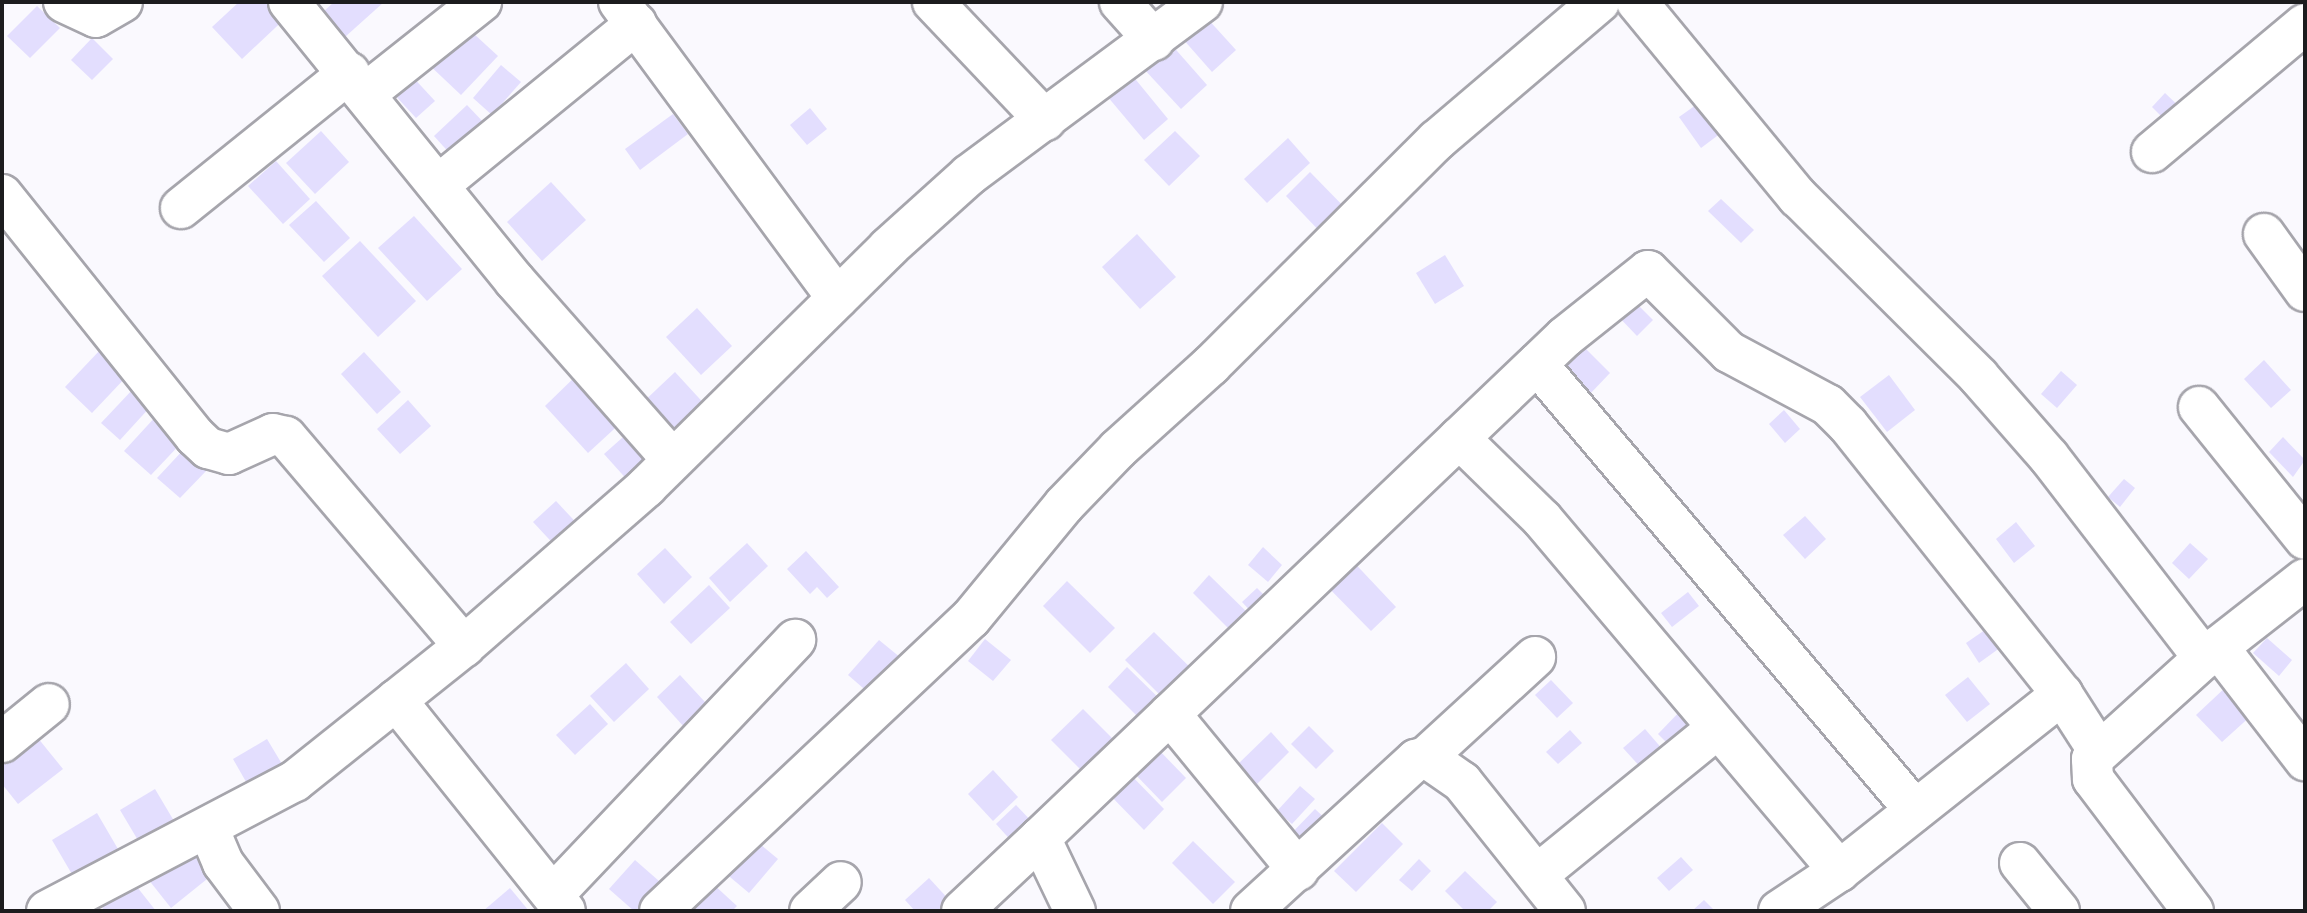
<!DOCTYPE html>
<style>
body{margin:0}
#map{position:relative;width:2307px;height:913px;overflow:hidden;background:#faf9fe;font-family:"DejaVu Sans",sans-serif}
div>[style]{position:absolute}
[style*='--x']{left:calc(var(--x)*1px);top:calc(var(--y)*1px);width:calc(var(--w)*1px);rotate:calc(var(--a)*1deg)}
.building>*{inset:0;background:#e3defe}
.roads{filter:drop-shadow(2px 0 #a6a5ac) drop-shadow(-2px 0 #a6a5ac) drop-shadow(0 2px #a6a5ac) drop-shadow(0 -2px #a6a5ac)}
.minor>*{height:40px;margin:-20px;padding:0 20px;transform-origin:20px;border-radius:20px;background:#fff}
span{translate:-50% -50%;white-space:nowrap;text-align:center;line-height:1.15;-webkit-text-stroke:7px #fff;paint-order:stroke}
.frame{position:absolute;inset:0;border:4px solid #1c1c1e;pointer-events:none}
</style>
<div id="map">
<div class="building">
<i style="clip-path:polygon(239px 2px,282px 2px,291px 13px,242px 59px,212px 27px)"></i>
<i style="clip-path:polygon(334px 2px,384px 2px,345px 37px,323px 12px)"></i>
<i style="clip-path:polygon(37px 6px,60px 28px,30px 58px,7px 36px)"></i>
<i style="clip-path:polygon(1206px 17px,1236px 50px,1212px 72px,1182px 38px)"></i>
<i style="clip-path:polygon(461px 22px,498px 56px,461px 95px,425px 61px)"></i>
<i style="clip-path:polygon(92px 38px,113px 59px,92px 80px,71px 60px)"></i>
<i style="clip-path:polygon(1170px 43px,1207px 85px,1181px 109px,1143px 68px)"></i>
<i style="clip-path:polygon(501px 65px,521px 82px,492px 115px,473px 98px)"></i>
<i style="clip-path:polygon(410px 74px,435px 101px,416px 118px,391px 91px)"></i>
<i style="clip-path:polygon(1132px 75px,1168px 119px,1144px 140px,1107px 96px)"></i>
<i style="clip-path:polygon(2165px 93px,2186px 113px,2172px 127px,2152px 107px)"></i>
<i style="clip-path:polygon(1703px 100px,1725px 130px,1701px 148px,1679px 117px)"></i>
<i style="clip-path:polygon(467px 105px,487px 126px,453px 157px,434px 136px)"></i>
<i style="clip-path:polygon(810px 108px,827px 129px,807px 145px,790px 125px)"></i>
<i style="clip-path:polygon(673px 114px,688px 134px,640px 170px,625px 149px)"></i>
<i style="clip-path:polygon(321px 131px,349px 162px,315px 194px,286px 163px)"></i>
<i style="clip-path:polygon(1175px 131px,1200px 156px,1169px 186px,1144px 160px)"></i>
<i style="clip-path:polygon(1288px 138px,1310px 163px,1267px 203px,1244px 179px)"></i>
<i style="clip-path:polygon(276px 161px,310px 199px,283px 224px,248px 186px)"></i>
<i style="clip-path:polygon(1310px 172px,1351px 214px,1326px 238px,1286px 196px)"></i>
<i style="clip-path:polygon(551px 182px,586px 220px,542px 261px,507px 222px)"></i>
<i style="clip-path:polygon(1721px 199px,1754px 230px,1741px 243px,1708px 211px)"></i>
<i style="clip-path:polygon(316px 201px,350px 238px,324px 262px,289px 225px)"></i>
<i style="clip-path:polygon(414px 216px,462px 269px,427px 301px,378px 248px)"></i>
<i style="clip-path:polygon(1137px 234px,1176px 277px,1140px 309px,1102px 267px)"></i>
<i style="clip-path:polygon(360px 241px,416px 301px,378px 337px,322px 276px)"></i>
<i style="clip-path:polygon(1445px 255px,1464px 286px,1435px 304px,1416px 273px)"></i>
<i style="clip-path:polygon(1631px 298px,1653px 320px,1637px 336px,1615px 313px)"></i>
<i style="clip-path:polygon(697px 308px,732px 346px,701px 375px,666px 337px)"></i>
<i style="clip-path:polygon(1580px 343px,1610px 373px,1589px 395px,1558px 366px)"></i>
<i style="clip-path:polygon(101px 349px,128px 375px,92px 413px,65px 387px)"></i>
<i style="clip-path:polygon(364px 352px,401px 392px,377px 414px,341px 374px)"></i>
<i style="clip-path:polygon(2264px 360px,2291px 390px,2271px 408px,2244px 379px)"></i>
<i style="clip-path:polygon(581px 371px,625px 419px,588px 453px,545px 406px)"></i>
<i style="clip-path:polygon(2061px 371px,2077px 385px,2057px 408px,2041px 394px)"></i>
<i style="clip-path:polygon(675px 372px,709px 409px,673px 441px,640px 405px)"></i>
<i style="clip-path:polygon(1889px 375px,1915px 410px,1887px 432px,1860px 397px)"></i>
<i style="clip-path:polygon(134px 388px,152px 405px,120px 440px,101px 423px)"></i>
<i style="clip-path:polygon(408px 400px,431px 426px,400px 454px,377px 429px)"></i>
<i style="clip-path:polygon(1784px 410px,1800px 429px,1785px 443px,1769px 424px)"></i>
<i style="clip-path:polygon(158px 414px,185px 439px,151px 475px,124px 451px)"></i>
<i style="clip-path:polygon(631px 430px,657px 458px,630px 483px,604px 454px)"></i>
<i style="clip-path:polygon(2283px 437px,2305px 460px,2293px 477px,2269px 452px)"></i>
<i style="clip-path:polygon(186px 447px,208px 469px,180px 498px,157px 478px)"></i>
<i style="clip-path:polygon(2124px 479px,2135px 488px,2120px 507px,2108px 497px)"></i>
<i style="clip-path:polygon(556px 501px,584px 531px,561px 552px,533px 522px)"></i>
<i style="clip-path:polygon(1805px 516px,1826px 539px,1805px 559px,1783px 535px)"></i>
<i style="clip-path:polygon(2016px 522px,2035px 546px,2014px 563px,1996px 539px)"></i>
<i style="clip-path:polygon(747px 543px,768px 566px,730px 602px,709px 578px)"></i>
<i style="clip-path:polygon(2190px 543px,2208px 559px,2189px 579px,2172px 563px)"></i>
<i style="clip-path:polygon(1263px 547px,1282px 565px,1268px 582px,1248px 565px)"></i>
<i style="clip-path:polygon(665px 548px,692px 577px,664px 604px,637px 574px)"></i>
<i style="clip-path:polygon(806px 551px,839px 587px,827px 598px,817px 587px,810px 594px,787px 569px)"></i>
<i style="clip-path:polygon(1346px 554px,1396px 607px,1371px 631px,1320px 579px)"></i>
<i style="clip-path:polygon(1209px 575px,1255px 620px,1237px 637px,1193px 593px)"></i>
<i style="clip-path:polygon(1067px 581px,1115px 628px,1090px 653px,1043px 606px)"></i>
<i style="clip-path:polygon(709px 585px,730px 608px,691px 644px,670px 622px)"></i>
<i style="clip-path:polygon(1257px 588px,1269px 600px,1254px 615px,1242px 602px)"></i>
<i style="clip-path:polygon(1688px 592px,1699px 606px,1672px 627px,1661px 613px)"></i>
<i style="clip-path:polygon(1995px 623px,2008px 642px,1979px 663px,1966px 643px)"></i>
<i style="clip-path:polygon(1154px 632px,1200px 677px,1171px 706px,1125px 660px)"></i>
<i style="clip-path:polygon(2267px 638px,2292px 660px,2279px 676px,2253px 653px)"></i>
<i style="clip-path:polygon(985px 639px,1011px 660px,993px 681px,968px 661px)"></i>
<i style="clip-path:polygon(879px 640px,901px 658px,870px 694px,848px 675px)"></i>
<i style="clip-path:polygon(626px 663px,649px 689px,614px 722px,590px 696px)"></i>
<i style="clip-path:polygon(1127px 667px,1167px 706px,1147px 726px,1108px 687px)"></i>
<i style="clip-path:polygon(680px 675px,718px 716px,694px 738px,657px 697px)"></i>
<i style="clip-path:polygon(1968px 677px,1990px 704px,1967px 722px,1945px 695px)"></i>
<i style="clip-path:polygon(1551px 680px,1573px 703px,1557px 718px,1535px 695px)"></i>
<i style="clip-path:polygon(2227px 686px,2253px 714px,2222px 742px,2196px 715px)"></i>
<i style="clip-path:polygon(590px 704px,608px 724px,575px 755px,556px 735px)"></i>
<i style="clip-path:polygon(1685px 706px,1697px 718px,1670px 746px,1658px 734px)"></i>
<i style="clip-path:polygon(1083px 709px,1118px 744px,1086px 775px,1051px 740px)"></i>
<i style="clip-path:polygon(1309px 726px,1334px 751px,1316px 769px,1291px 744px)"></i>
<i style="clip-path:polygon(1645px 729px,1664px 751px,1643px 770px,1623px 748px)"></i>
<i style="clip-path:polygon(1570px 730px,1582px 743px,1558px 764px,1546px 752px)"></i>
<i style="clip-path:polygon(33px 732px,63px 769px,18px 804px,2px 784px,2px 756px)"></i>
<i style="clip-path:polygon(1271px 732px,1289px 752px,1256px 785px,1236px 766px)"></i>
<i style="clip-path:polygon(267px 739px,288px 774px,253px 794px,233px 759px)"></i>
<i style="clip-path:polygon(1156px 747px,1186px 778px,1162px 802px,1132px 771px)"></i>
<i style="clip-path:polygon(1125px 769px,1164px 809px,1144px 830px,1105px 790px)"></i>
<i style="clip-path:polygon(993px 770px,1018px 797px,993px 821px,968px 794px)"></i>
<i style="clip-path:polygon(1300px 786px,1315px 799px,1292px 824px,1277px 811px)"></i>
<i style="clip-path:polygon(155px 789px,174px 821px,139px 842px,120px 810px)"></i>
<i style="clip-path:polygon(1016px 805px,1036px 826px,1015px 845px,996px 824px)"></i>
<i style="clip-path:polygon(1315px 809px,1330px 823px,1301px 854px,1286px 839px)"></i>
<i style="clip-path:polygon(97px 813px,118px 849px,73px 876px,52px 840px)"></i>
<i style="clip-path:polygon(1382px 823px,1403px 844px,1356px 892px,1334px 871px)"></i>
<i style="clip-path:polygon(754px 839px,778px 859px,749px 893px,724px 872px)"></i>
<i style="clip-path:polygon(1193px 841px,1235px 882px,1213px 904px,1172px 863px)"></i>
<i style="clip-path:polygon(189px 846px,212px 875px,171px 908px,148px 879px)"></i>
<i style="clip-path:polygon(1681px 857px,1693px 870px,1669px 891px,1657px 878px)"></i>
<i style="clip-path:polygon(1419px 859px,1431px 871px,1412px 891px,1399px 880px)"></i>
<i style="clip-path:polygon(635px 860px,667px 888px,646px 911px,634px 911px,609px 889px)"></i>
<i style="clip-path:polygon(1465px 871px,1497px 902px,1488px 911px,1465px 911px,1445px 891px)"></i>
<i style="clip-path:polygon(130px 878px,156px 911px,105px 911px,99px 903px)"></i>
<i style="clip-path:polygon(929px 878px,952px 903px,943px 911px,915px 911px,905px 900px)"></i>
<i style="clip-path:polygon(712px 883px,737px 906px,732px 911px,687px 911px)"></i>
<i style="clip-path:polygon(510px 888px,529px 911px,483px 911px)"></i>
<i style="clip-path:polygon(1704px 900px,1715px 911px,1692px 911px)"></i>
</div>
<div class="roads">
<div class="minor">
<i style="--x:64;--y:2;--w:35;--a:25"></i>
<i style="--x:96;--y:17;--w:30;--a:-30"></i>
<i style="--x:289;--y:2;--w:359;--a:51"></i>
<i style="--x:515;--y:281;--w:236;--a:48.6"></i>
<i style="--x:619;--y:2;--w:368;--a:53.6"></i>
<i style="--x:933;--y:2;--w:163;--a:46.5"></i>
<i style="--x:1120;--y:2;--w:51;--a:48.2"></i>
<i style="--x:1637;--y:2;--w:253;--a:50.5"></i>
<i style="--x:1798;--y:197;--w:255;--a:44.8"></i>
<i style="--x:1979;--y:377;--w:106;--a:48.8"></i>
<i style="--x:2049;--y:457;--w:254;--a:52.4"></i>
<i style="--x:366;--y:93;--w:147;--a:-38.4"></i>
<i style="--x:2152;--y:152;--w:199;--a:-39.9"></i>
<i style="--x:441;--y:183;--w:252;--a:-39.2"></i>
<i style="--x:2;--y:195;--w:309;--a:51.3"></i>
<i style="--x:195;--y:436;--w:18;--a:43"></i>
<i style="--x:208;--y:448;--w:22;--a:16"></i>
<i style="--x:229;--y:454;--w:48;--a:-24.4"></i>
<i style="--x:273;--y:434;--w:13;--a:13"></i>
<i style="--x:286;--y:437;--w:275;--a:49.6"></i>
<i style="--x:181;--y:208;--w:216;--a:-38.8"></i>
<i style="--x:2264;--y:234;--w:70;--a:54.3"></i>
<i style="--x:1537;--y:364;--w:585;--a:49.72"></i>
<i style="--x:2199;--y:407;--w:169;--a:51.2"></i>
<i style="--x:1459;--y:438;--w:116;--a:44.3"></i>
<i style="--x:1542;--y:519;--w:461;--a:49.8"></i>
<i style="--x:2218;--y:647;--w:143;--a:52.4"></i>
<i style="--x:396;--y:700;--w:270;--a:51.3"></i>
<i style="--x:1170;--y:714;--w:202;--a:50.6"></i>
<i style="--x:2;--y:742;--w:60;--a:-39"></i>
<i style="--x:1426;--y:757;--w:148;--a:-42.5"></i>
<i style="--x:209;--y:830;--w:36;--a:67"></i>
<i style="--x:223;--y:863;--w:60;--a:53.1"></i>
<i style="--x:1040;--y:838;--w:726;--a:-43.66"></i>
<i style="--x:1565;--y:337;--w:106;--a:-38.5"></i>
<i style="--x:1648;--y:271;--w:115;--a:45"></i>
<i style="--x:1729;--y:352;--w:112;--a:28.2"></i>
<i style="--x:1828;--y:405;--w:28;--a:45"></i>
<i style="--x:1848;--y:425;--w:344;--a:51.5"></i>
<i style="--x:2062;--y:694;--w:67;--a:57.3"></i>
<i style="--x:2020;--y:863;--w:62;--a:50.9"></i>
<i style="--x:1537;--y:875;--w:233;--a:-39.1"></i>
<i style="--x:553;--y:895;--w:352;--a:-46.5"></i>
<i style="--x:47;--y:911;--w:280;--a:-27.7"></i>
<i style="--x:295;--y:781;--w:216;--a:-38.6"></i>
<i style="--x:464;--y:646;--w:242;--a:-41.1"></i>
<i style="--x:646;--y:487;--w:340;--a:-44.6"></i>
<i style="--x:888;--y:248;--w:109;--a:-42"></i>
<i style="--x:969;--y:175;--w:290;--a:-36.6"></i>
<i style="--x:660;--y:911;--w:427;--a:-43.3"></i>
<i style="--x:971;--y:618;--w:146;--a:-50.5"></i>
<i style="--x:1064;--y:505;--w:78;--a:-46"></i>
<i style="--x:1118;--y:449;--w:125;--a:-42.1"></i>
<i style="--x:1211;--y:365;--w:319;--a:-44.9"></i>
<i style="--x:1437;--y:140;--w:213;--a:-40.4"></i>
<i style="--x:810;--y:911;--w:42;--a:-43.1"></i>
<i style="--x:962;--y:911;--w:107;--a:-43.1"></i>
<i style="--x:1040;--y:838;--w:81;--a:64.4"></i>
<i style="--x:1251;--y:911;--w:224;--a:-42.5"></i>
<i style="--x:1416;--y:760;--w:10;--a:-17"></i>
<i style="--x:1426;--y:757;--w:44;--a:34.8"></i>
<i style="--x:1462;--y:782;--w:165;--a:51.4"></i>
<i style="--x:1779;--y:911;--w:72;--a:-33.7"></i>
<i style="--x:1839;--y:871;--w:285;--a:-38.4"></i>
<i style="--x:2193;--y:911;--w:166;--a:-127.1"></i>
<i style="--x:2093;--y:779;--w:20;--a:-93"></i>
<i style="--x:2092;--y:759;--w:151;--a:-42"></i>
<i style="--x:2204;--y:658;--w:128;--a:-38"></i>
</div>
</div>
<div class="frame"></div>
</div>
